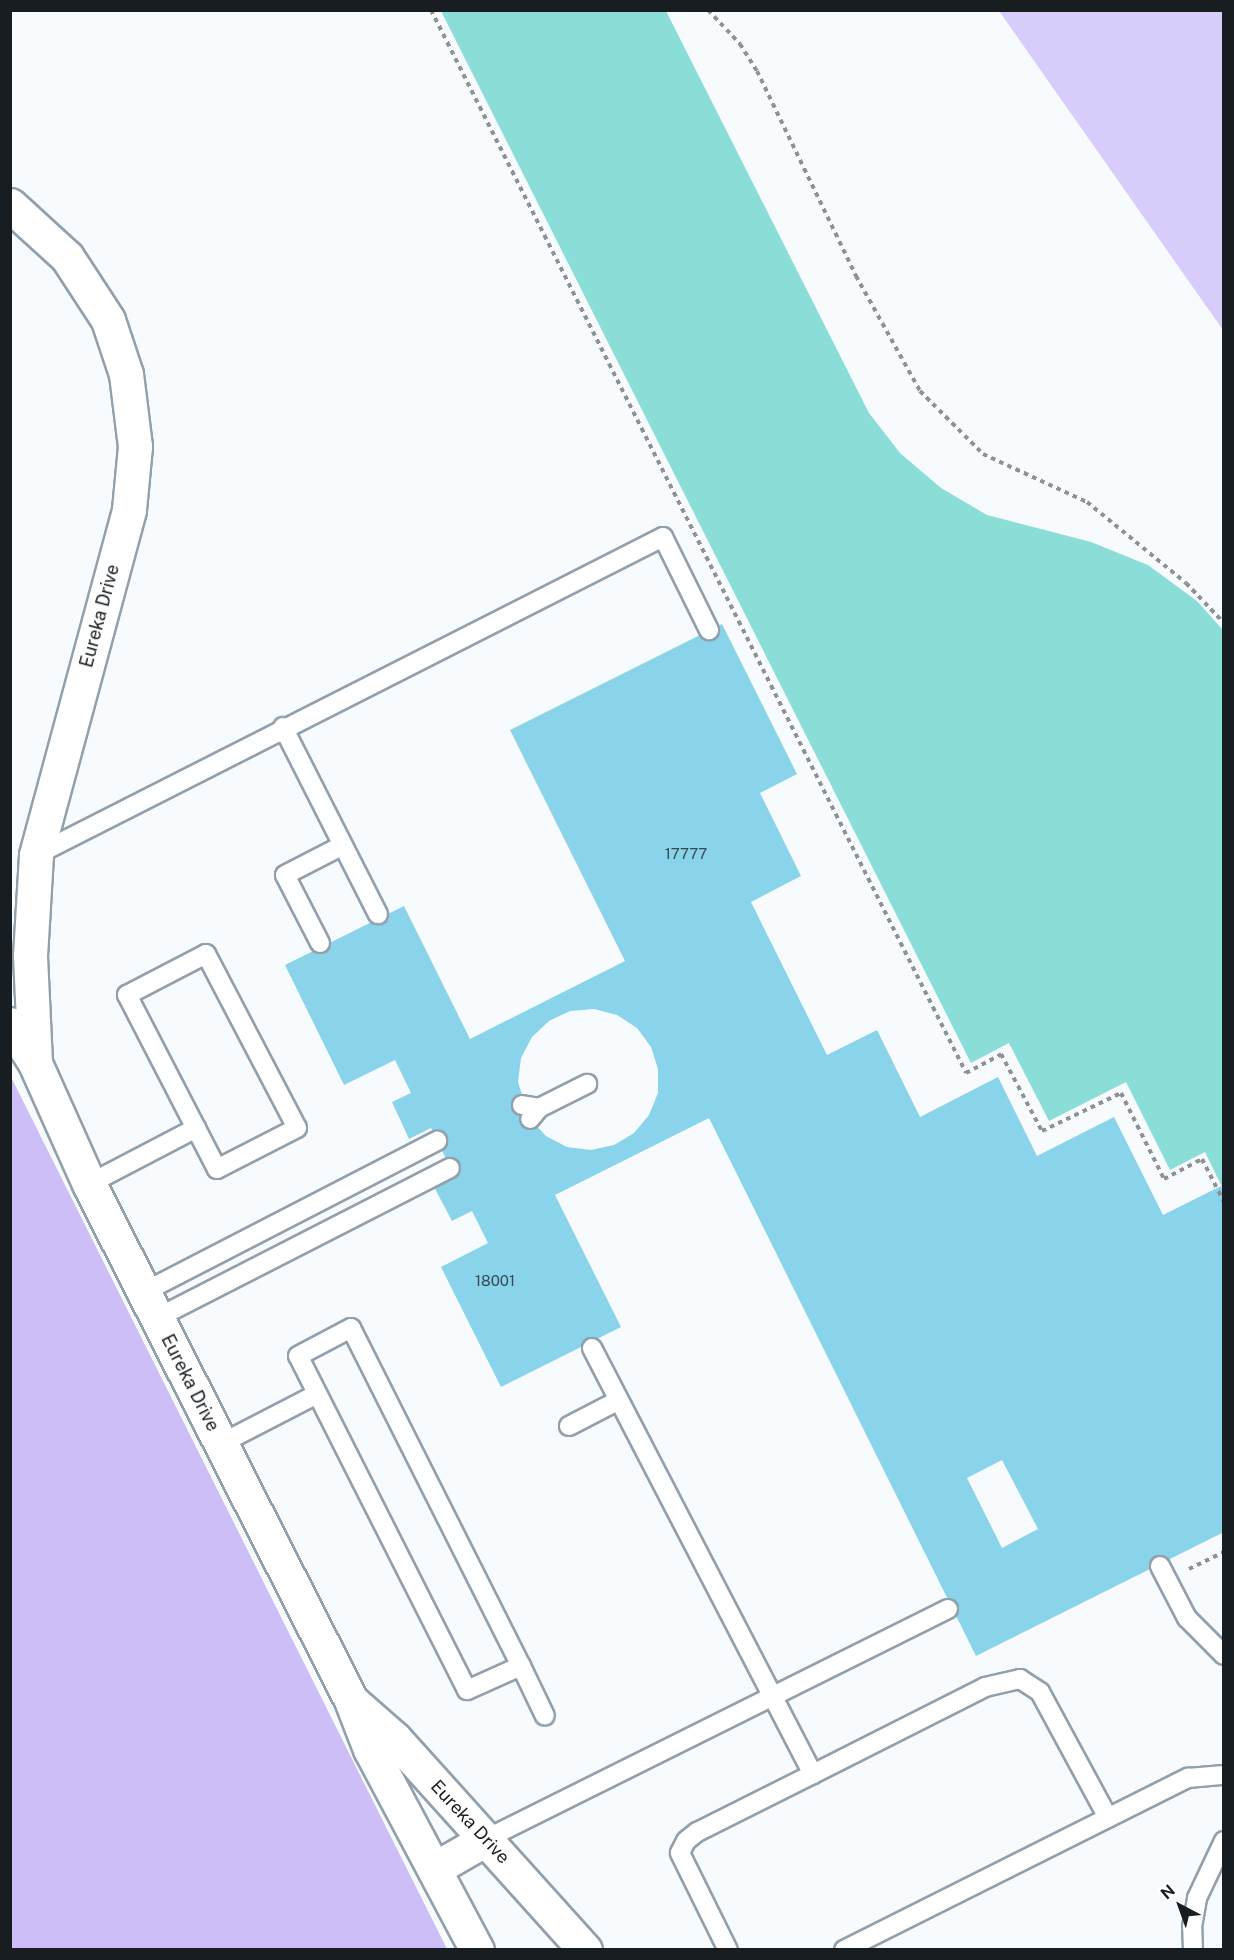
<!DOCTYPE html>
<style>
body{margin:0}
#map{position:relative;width:1234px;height:1960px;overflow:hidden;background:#f8fbfe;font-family:"Public Sans",sans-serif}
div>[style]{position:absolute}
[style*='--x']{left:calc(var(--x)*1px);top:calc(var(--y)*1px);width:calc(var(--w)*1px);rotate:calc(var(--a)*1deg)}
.green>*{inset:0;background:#d8ccfb}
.forest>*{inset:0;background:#cebef7}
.water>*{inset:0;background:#8bddd8}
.building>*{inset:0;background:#89d4ea}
.path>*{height:4px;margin-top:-2px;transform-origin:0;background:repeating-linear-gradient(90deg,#8e9295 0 4.5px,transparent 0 9px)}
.roads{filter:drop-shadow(2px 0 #92a0ac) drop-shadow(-2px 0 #92a0ac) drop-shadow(0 2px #92a0ac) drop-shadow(0 -2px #92a0ac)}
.service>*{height:18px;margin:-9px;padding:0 9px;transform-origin:9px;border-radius:9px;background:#fff}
.minor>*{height:33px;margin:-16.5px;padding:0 16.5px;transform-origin:16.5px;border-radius:16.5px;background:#fff}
span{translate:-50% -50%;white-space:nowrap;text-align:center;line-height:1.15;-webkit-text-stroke:4.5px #fff;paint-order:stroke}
.number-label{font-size:15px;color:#344b53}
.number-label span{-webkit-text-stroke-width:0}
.street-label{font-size:18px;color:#171d21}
.frame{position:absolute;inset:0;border:12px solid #171d21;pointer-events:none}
.north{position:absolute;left:1150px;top:1876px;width:60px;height:60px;-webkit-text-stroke:4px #fff;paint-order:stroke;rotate:319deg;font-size:16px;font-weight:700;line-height:24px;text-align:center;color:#171d21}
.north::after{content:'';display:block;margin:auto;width:21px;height:27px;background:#171d21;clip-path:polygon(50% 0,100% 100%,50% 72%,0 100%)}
</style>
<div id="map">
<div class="green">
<i style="clip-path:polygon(999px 11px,1223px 11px,1223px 330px)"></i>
</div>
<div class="forest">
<i style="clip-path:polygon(10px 1077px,11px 1077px,447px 1949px,11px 1949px)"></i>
</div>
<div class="water">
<i style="clip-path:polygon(441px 11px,666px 11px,869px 413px,900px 453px,941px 488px,987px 515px,1091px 542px,1148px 565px,1197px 601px,1223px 630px,1223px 1189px,1205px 1152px,1170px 1170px,1126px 1082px,1049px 1121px,1009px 1043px,971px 1063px)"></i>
</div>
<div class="building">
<i style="clip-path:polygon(evenodd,722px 624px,797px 774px,760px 793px,801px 876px,751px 902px,827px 1055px,877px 1030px,920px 1117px,998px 1077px,1037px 1156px,1114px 1117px,1163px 1215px,1221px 1186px,1224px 1191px,1224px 1532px,976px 1656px,709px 1118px,555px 1195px,621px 1327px,501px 1387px,441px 1267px,488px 1243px,472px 1211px,452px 1221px,433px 1185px,454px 1175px,431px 1128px,409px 1139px,392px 1102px,411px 1093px,395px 1060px,344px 1085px,285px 965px,404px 906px,470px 1039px,625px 961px,510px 730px,722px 624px,594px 1009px,617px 1015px,637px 1028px,651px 1047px,658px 1069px,658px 1093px,649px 1115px,634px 1133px,614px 1145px,591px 1150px,567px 1147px,546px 1136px,530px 1119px,518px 1082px,521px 1058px,532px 1037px,549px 1021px,570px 1011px,594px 1009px,722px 624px,1002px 1460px,1038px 1529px,1002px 1548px,967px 1478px,1002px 1460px)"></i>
</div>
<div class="path">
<i style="--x:431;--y:10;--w:1190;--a:63.28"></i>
<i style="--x:966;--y:1073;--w:40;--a:-28"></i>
<i style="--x:1001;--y:1054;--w:87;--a:62"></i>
<i style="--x:1042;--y:1131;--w:88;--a:-25.7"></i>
<i style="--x:1121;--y:1093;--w:96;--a:63.4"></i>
<i style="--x:1164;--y:1179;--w:43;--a:-27.8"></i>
<i style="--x:1202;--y:1159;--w:48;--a:62.9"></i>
<i style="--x:708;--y:10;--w:47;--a:46.7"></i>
<i style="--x:740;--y:44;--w:32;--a:58"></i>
<i style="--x:757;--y:71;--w:228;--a:64.2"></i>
<i style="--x:856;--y:276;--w:132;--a:60.9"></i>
<i style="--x:920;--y:391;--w:89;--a:45"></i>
<i style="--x:983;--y:454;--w:115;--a:24.8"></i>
<i style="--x:1087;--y:502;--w:128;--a:39.3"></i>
<i style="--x:1186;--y:583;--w:55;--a:46.5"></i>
<i style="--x:1189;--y:1569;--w:39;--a:-26"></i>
</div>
<div class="roads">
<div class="service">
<i style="--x:283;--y:727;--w:210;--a:63.1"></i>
<i style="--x:36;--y:855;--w:703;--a:-26.89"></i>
<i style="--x:663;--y:537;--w:104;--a:63.7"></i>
<i style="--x:320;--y:943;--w:76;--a:-117.2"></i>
<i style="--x:285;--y:875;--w:65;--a:-27.3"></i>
<i style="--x:206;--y:954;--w:196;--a:62.4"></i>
<i style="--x:297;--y:1128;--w:90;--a:152.9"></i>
<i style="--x:217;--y:1169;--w:196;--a:-117.3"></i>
<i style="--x:127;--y:995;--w:89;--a:-27.4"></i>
<i style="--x:522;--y:1105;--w:17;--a:10"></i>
<i style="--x:539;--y:1108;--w:14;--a:129"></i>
<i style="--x:539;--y:1108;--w:54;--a:-26.6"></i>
<i style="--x:89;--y:1184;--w:121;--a:-27.6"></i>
<i style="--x:144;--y:1292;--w:330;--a:-27.3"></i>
<i style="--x:157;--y:1318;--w:329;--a:-27.1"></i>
<i style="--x:592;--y:1348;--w:480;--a:62.6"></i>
<i style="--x:813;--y:1774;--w:130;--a:153.4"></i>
<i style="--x:697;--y:1832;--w:14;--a:141"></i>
<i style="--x:686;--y:1841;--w:13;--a:117"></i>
<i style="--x:680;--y:1853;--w:108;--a:63.7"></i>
<i style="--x:569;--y:1426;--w:56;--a:-27.5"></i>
<i style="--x:220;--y:1444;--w:109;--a:-27.3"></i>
<i style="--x:1160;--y:1566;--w:59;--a:62.6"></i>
<i style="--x:1187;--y:1618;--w:52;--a:45"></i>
<i style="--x:521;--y:1666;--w:59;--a:156"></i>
<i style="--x:467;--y:1690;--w:374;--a:-116.8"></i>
<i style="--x:298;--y:1356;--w:60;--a:-27.8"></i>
<i style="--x:351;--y:1328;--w:378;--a:63.3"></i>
<i style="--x:521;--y:1666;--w:55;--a:64.4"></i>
<i style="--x:813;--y:1774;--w:193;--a:-26.8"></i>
<i style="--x:985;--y:1687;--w:36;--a:-13"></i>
<i style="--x:1020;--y:1679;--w:24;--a:33"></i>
<i style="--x:1040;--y:1692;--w:143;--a:61.6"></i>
<i style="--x:486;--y:1839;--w:516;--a:-26.47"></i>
<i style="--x:844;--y:1950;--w:385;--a:-26.6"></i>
<i style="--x:1188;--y:1778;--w:36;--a:-5"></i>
<i style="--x:1193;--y:1950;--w:23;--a:-92"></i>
<i style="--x:1192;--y:1927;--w:29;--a:-80"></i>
<i style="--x:1197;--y:1898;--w:63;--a:-64.7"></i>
</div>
<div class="minor">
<i style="--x:10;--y:205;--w:77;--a:42.4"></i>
<i style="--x:67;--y:257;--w:75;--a:56.9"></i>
<i style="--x:108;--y:320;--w:57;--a:71.6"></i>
<i style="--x:126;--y:374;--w:73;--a:82.9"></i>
<i style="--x:135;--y:446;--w:64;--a:95.4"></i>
<i style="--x:129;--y:510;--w:357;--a:105.1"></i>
<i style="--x:36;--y:855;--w:101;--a:93.4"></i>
<i style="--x:30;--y:956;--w:105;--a:87.3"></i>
<i style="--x:10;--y:1024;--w:46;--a:57.3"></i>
<i style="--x:35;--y:1063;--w:133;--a:65.9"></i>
<i style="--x:89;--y:1184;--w:579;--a:63.08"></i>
<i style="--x:351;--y:1700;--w:53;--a:68.8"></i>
<i style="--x:370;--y:1749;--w:228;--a:62"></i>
<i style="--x:355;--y:1704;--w:53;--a:41.2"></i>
<i style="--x:395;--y:1739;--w:284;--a:48"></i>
<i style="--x:434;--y:1869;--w:60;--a:-30"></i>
</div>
</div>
<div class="number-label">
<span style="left:686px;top:854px">17777</span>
<span style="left:495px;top:1281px">18001</span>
</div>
<div class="street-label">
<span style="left:100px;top:616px;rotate:-75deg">Eureka Drive</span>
<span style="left:190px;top:1383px;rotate:63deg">Eureka Drive</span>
<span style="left:470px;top:1822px;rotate:47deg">Eureka Drive</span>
</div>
<div class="frame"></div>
<div class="north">N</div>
</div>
